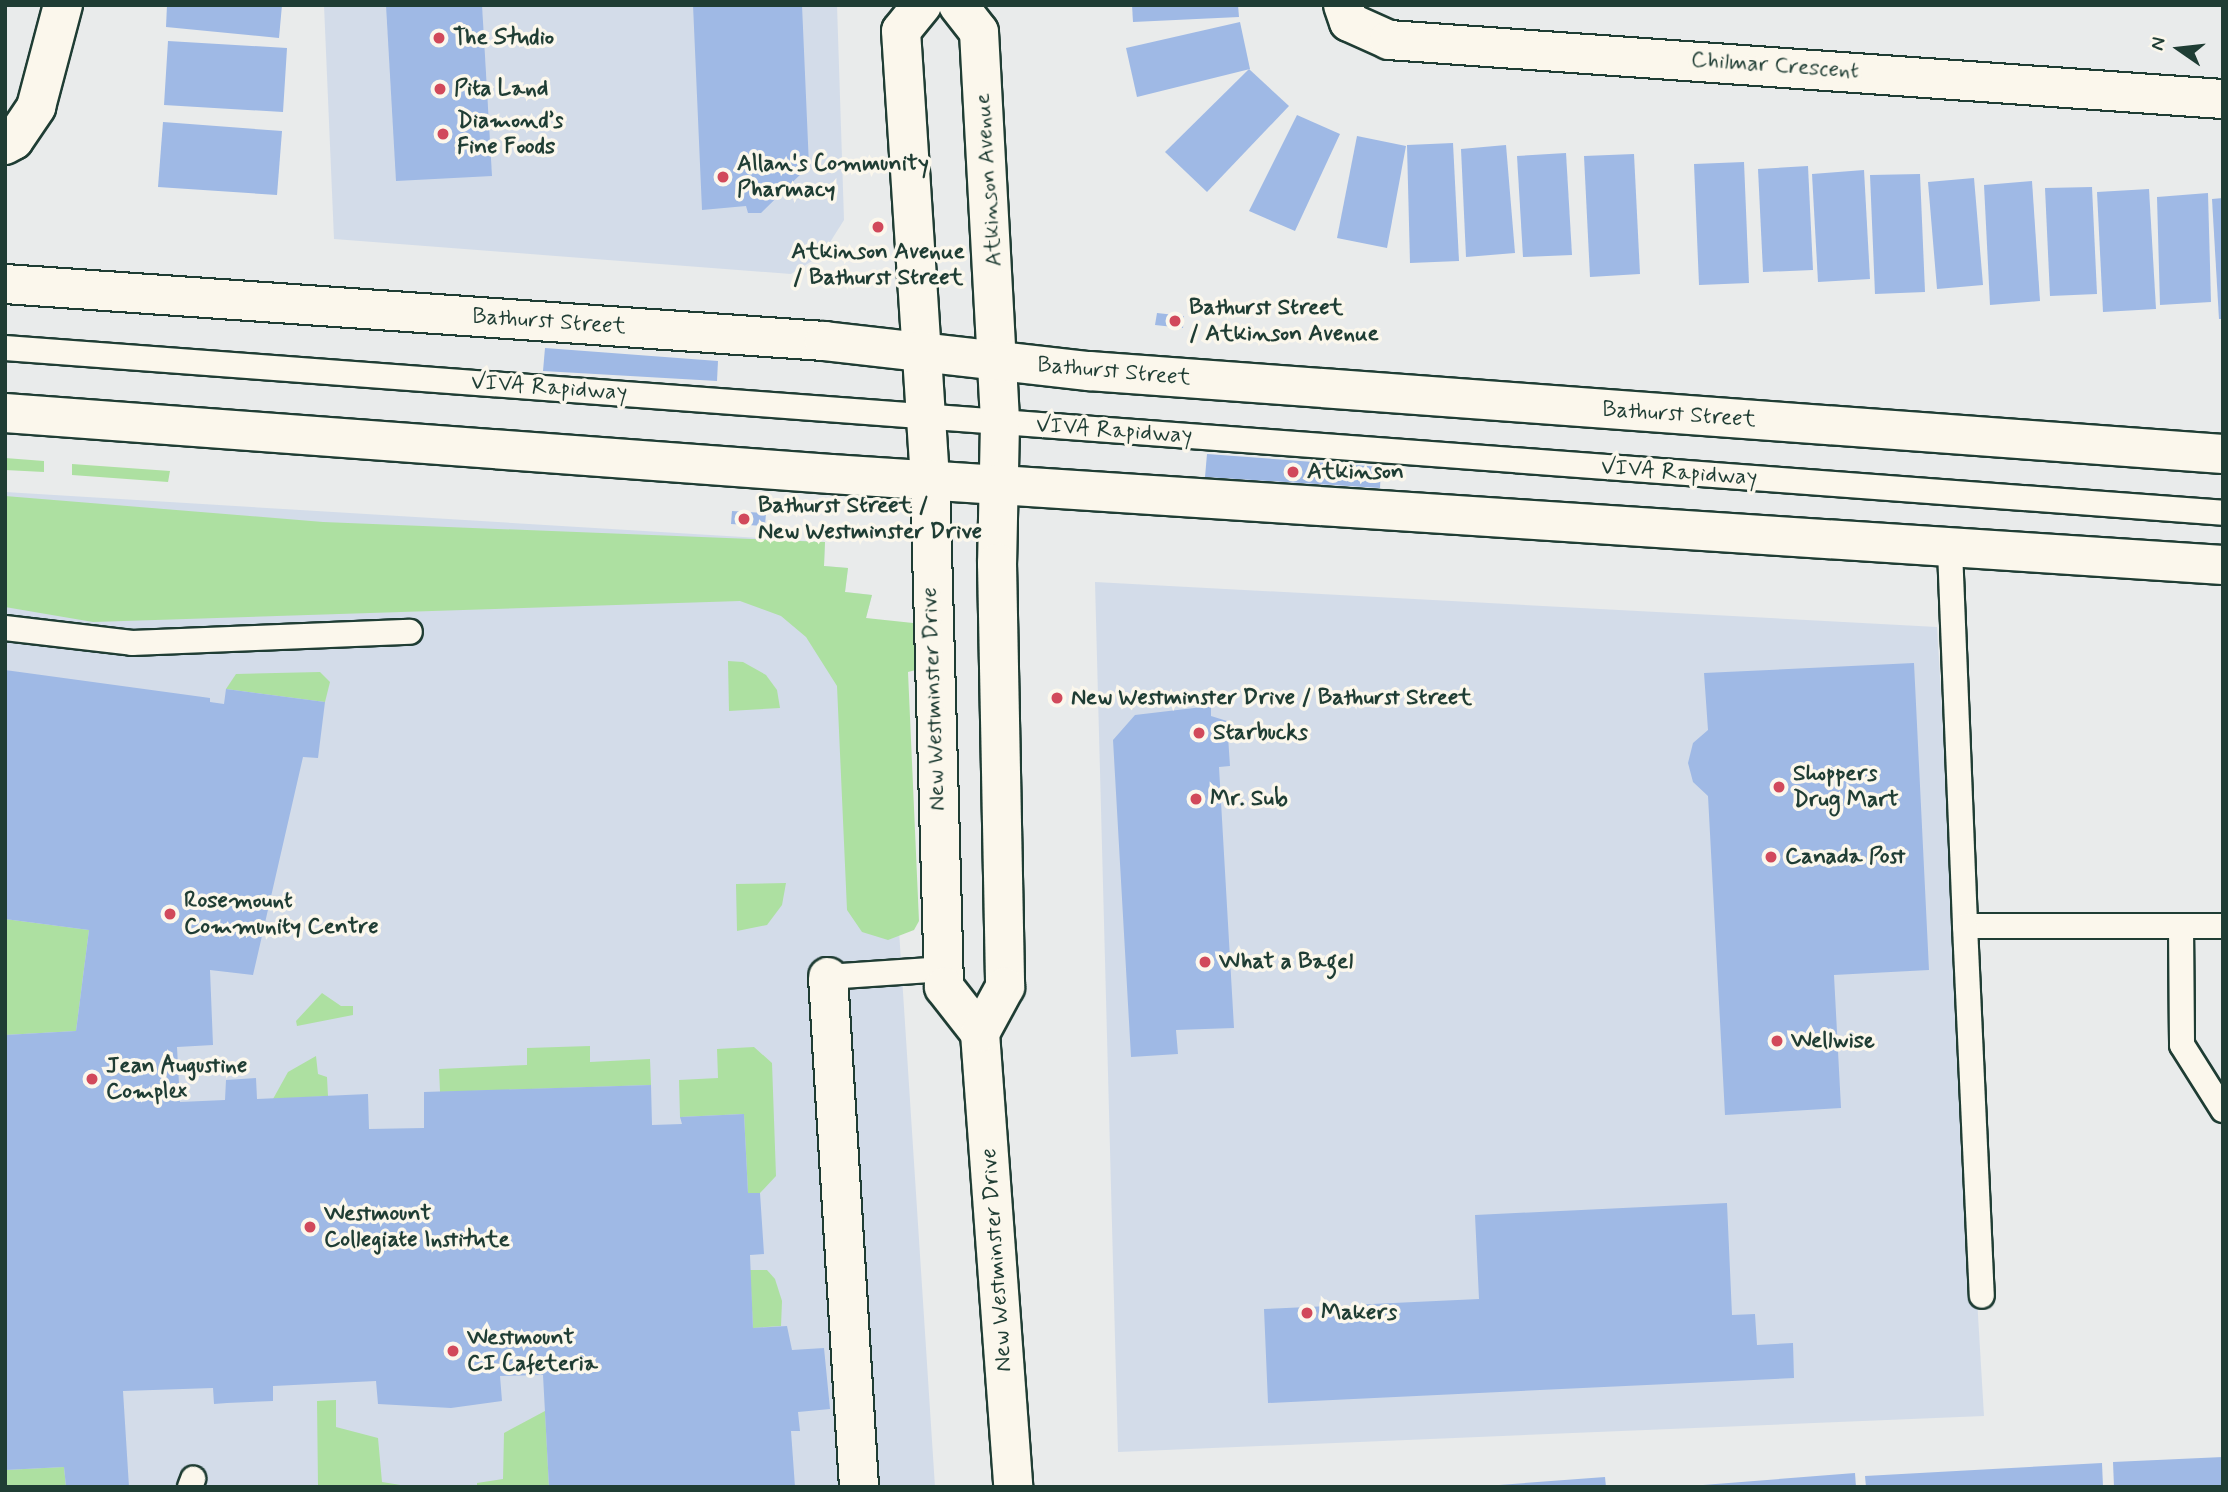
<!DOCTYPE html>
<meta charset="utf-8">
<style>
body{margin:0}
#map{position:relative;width:2228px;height:1492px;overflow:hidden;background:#e9ebeb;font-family:Mynerve,sans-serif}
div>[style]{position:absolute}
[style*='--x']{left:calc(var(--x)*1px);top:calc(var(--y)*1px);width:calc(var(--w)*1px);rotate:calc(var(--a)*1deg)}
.built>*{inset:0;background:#d3dce9}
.green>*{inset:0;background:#ade0a1}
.building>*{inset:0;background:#9fb9e5}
.roads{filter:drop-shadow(2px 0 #1f3d34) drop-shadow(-2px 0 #1f3d34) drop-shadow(0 2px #1f3d34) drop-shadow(0 -2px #1f3d34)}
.service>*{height:24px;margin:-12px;padding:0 12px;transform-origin:12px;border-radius:12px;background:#fbf7ec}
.minor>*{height:38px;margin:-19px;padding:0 19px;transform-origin:19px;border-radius:19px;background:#fbf7ec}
.tertiary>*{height:38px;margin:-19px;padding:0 19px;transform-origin:19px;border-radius:19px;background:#fbf7ec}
.secondary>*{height:38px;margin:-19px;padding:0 19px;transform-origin:19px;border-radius:19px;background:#fbf7ec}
.dots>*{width:19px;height:19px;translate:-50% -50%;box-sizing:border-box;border:4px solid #fbf7ec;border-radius:50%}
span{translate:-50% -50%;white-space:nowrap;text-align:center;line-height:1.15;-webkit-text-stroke:7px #fbf7ec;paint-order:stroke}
.poi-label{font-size:23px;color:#1f3d34;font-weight:700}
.left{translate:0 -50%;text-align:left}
.street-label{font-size:23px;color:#1f3d34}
.frame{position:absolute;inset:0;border:7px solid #1f3d34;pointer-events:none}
.north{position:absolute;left:2144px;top:14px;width:70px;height:70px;-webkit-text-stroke:5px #fbf7ec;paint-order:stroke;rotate:284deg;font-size:19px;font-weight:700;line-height:28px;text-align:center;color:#1f3d34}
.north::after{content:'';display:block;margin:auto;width:24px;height:32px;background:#1f3d34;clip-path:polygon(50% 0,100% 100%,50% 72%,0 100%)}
</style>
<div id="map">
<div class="built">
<i style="clip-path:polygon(324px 5px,837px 5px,844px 220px,822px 255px,791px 274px,334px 239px)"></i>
<i style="clip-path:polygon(5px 492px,825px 542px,824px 566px,848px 568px,845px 592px,872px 595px,866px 618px,879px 621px,935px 1487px,5px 1487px)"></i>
<i style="clip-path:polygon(1095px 582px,1937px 627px,1984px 1416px,1118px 1452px)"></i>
</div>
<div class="green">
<i style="clip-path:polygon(5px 458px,44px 461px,44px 472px,5px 470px)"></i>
<i style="clip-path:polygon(72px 464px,170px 471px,168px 482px,72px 475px)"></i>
<i style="clip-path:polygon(5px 496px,323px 522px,825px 542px,824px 566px,848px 568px,845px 592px,872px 595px,866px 618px,913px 623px,916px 670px,908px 672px,919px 921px,914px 930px,888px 940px,862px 932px,847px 910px,837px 686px,806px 637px,781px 616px,740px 601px,93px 622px,5px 607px)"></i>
<i style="clip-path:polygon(728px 661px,743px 662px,766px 675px,777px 690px,780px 708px,729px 711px)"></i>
<i style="clip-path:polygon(320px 672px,330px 682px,325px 702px,226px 689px,236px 674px)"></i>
<i style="clip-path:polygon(786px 883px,782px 905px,767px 925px,737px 931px,736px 884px)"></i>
<i style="clip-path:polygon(5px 919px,89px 930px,76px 1031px,5px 1035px)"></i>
<i style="clip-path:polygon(322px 993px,341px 1006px,353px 1006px,353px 1015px,297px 1026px,296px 1021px)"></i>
<i style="clip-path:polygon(590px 1046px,590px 1062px,650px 1059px,651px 1085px,440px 1092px,439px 1069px,527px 1065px,527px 1048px)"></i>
<i style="clip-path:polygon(754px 1047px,772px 1063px,776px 1176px,760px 1193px,748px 1193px,744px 1114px,680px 1117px,679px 1080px,718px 1078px,717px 1049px)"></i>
<i style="clip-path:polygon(316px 1056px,318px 1074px,327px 1077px,328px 1096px,273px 1099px,288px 1072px)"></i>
<i style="clip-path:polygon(750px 1270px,767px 1270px,775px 1279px,782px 1301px,781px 1326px,753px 1328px)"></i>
<i style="clip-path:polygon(336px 1400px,336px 1427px,378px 1438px,382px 1482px,413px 1487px,318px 1487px,317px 1401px)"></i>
<i style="clip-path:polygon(545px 1411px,549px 1487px,477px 1487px,477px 1483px,503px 1479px,504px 1433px)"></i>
<i style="clip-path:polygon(64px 1467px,66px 1487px,5px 1487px,5px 1470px)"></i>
</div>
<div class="building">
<i style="clip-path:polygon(167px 5px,282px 5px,279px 38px,166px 27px)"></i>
<i style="clip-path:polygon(386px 5px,482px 5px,492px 176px,396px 181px)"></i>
<i style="clip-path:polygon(693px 5px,802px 5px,809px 166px,761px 213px,748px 213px,746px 206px,702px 210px)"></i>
<i style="clip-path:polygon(1132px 5px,1238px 5px,1239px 17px,1133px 22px)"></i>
<i style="clip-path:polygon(1240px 22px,1250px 69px,1137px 97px,1126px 48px)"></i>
<i style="clip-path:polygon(168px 41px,287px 48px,283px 112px,164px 105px)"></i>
<i style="clip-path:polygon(1249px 69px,1289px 106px,1207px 192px,1165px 152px)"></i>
<i style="clip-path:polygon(1297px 115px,1340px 134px,1295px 231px,1249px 211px)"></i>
<i style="clip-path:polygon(163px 122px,282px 131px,277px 195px,158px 187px)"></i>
<i style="clip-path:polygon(1357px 136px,1406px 146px,1387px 248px,1337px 238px)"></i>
<i style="clip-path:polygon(1453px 143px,1459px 261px,1410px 263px,1407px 145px)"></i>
<i style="clip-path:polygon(1506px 145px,1515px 253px,1466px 257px,1461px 149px)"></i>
<i style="clip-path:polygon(1566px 153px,1572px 255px,1523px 257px,1517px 156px)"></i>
<i style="clip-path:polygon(1634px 154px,1640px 274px,1590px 277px,1584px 156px)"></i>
<i style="clip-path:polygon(1744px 162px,1749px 283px,1699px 285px,1694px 164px)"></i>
<i style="clip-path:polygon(1808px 166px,1813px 270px,1763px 272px,1758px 169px)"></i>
<i style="clip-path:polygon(1864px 170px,1870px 279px,1818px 282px,1812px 174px)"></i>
<i style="clip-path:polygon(1920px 174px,1925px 292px,1875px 294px,1870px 175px)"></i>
<i style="clip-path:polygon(1974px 178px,1983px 285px,1937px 289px,1928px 182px)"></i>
<i style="clip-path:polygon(2032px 181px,2040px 301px,1990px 305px,1984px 185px)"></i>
<i style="clip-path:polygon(2092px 187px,2097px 294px,2050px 296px,2045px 188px)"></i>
<i style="clip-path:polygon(2149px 189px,2156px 309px,2103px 312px,2097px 192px)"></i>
<i style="clip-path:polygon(2208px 193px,2211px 302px,2160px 305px,2157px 197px)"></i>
<i style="clip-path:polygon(2223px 198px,2223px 319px,2219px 319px,2212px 199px)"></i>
<i style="clip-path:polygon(1157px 313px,1184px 316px,1183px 328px,1155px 325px)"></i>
<i style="clip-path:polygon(545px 348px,718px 361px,717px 381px,543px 371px)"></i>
<i style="clip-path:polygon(1207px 454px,1381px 467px,1380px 488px,1205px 477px)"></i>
<i style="clip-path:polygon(732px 511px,766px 513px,765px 526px,731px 524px)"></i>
<i style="clip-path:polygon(1914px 663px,1929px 970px,1834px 975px,1841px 1108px,1725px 1115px,1708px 796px,1693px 782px,1688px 763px,1693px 743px,1708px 730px,1704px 673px)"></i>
<i style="clip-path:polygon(5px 670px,210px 698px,210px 702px,224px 704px,226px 689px,325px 702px,318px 758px,303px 757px,253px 975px,210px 970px,213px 1045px,177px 1047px,180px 1102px,225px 1100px,226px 1080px,256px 1078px,257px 1099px,368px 1094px,369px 1129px,424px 1128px,424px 1092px,651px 1085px,652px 1125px,682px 1124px,680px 1117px,744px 1114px,748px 1193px,760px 1193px,764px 1254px,750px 1255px,753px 1328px,787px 1326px,792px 1350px,824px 1348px,830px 1409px,798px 1412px,800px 1431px,791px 1431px,795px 1487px,549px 1487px,543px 1375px,500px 1376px,502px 1401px,451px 1408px,378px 1404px,376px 1381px,273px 1386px,273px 1401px,227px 1403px,214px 1404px,213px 1388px,123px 1391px,129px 1487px,66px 1487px,64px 1467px,5px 1470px,5px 1035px,76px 1031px,89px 930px,5px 919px)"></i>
<i style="clip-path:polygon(1211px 706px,1211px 716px,1227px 721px,1230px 766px,1219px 767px,1234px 1028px,1176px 1030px,1178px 1054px,1131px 1057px,1113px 740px,1135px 715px)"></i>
<i style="clip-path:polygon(1727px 1203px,1732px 1315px,1755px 1314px,1757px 1345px,1793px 1343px,1794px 1378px,1268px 1403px,1264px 1309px,1479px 1299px,1475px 1215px)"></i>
<i style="clip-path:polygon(2223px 1457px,2223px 1487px,2114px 1487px,2113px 1462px)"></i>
<i style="clip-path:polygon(2102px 1463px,2103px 1487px,1866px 1487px,1865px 1476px)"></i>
<i style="clip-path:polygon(1855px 1473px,1856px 1487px,1703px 1487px,1703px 1485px)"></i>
<i style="clip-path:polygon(1605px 1477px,1606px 1487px,1499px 1487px,1499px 1485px)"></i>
</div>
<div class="roads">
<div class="service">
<i style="--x:5;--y:348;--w:2224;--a:4.25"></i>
<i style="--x:1950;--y:550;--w:376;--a:87.7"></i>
<i style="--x:1965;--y:926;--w:258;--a:0"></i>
<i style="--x:5;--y:628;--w:128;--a:6.7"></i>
<i style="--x:132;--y:643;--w:278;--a:-2.3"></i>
<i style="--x:1965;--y:926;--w:370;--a:87.4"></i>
<i style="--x:2181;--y:927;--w:118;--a:89.5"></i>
<i style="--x:2182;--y:1045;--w:77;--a:57.8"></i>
<i style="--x:828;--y:977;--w:116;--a:-3.9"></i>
<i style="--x:190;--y:1487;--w:9;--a:-69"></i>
</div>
<div class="minor">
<i style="--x:1343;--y:5;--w:18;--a:71"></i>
<i style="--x:1349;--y:22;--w:44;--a:24.2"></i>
<i style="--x:1389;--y:40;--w:836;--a:4.05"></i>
<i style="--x:5;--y:145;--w:10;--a:-29"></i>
<i style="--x:14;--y:140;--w:40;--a:-56"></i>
<i style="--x:36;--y:107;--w:106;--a:-75.2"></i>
<i style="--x:828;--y:977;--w:511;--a:86.52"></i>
</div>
<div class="tertiary">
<i style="--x:922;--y:5;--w:33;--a:129"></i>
<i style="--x:901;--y:31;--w:449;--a:86.3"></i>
<i style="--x:930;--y:479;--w:508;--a:88.42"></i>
<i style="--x:944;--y:987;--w:58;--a:52"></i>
<i style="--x:980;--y:1033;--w:455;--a:85.8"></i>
<i style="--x:958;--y:5;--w:34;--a:52"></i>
<i style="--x:979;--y:32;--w:392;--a:86.9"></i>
<i style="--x:1000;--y:423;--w:140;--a:91.2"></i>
<i style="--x:997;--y:563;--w:424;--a:88.9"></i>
<i style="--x:1005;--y:987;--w:52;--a:118.5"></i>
</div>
<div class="secondary">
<i style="--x:5;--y:284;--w:821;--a:3.98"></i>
<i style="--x:824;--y:341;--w:267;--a:6.5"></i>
<i style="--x:1089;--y:371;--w:1137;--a:4.19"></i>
<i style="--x:5;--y:413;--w:828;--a:4.22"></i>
<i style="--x:831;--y:474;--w:1395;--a:3.74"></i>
</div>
</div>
<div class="dots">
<i style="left:439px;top:38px;background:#d1495b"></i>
<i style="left:440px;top:89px;background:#d1495b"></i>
<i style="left:443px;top:134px;background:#d1495b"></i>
<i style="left:723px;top:177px;background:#d1495b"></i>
<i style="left:878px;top:227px;background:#d1495b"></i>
<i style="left:1175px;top:321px;background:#d1495b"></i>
<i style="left:1293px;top:472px;background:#d1495b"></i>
<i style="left:744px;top:519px;background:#d1495b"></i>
<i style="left:1057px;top:698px;background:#d1495b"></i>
<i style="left:1199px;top:733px;background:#d1495b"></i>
<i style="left:1779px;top:787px;background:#d1495b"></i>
<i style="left:1196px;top:799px;background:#d1495b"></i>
<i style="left:1771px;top:857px;background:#d1495b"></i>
<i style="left:170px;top:914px;background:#d1495b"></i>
<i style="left:1205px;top:962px;background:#d1495b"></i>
<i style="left:1777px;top:1041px;background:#d1495b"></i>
<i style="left:92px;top:1079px;background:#d1495b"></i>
<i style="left:310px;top:1227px;background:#d1495b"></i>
<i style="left:1307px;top:1313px;background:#d1495b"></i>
<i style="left:453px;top:1351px;background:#d1495b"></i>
</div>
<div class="poi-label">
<span class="left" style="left:453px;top:38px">The Studio</span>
<span class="left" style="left:454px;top:89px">Pita Land</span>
<span class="left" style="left:457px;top:134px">Diamond’s<br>Fine Foods</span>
<span class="left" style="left:737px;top:177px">Allan's Community<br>Pharmacy</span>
<span style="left:878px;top:265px">Atkinson Avenue<br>/ Bathurst Street</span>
<span class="left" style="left:1189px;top:321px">Bathurst Street<br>/ Atkinson Avenue</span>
<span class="left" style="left:1307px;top:472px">Atkinson</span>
<span class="left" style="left:758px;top:519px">Bathurst Street /<br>New Westminster Drive</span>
<span class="left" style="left:1071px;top:698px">New Westminster Drive / Bathurst Street</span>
<span class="left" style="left:1213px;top:733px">Starbucks</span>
<span class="left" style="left:1793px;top:787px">Shoppers<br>Drug Mart</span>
<span class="left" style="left:1210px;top:799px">Mr. Sub</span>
<span class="left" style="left:1785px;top:857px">Canada Post</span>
<span class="left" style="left:184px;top:914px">Rosemount<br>Community Centre</span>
<span class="left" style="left:1219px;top:962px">What a Bagel</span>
<span class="left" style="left:1791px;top:1041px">Wellwise</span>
<span class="left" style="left:106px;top:1079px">Jean Augustine<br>Complex</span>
<span class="left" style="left:324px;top:1227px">Westmount<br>Collegiate Institute</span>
<span class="left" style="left:1321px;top:1313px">Makers</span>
<span class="left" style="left:467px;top:1351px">Westmount<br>CI Cafeteria</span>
</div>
<div class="street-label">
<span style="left:1775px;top:66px;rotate:4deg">Chilmar Crescent</span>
<span style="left:989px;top:180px;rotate:-94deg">Atkinson Avenue</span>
<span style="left:549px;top:322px;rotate:4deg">Bathurst Street</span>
<span style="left:1114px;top:372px;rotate:5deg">Bathurst Street</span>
<span style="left:549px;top:388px;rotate:4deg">VIVA Rapidway</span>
<span style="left:1679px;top:415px;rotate:4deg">Bathurst Street</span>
<span style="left:1114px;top:431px;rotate:4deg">VIVA Rapidway</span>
<span style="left:1679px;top:473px;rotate:4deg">VIVA Rapidway</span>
<span style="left:934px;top:699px;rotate:-92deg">New Westminster Drive</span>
<span style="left:997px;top:1260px;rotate:-94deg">New Westminster Drive</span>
</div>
<div class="frame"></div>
<div class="north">N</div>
</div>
